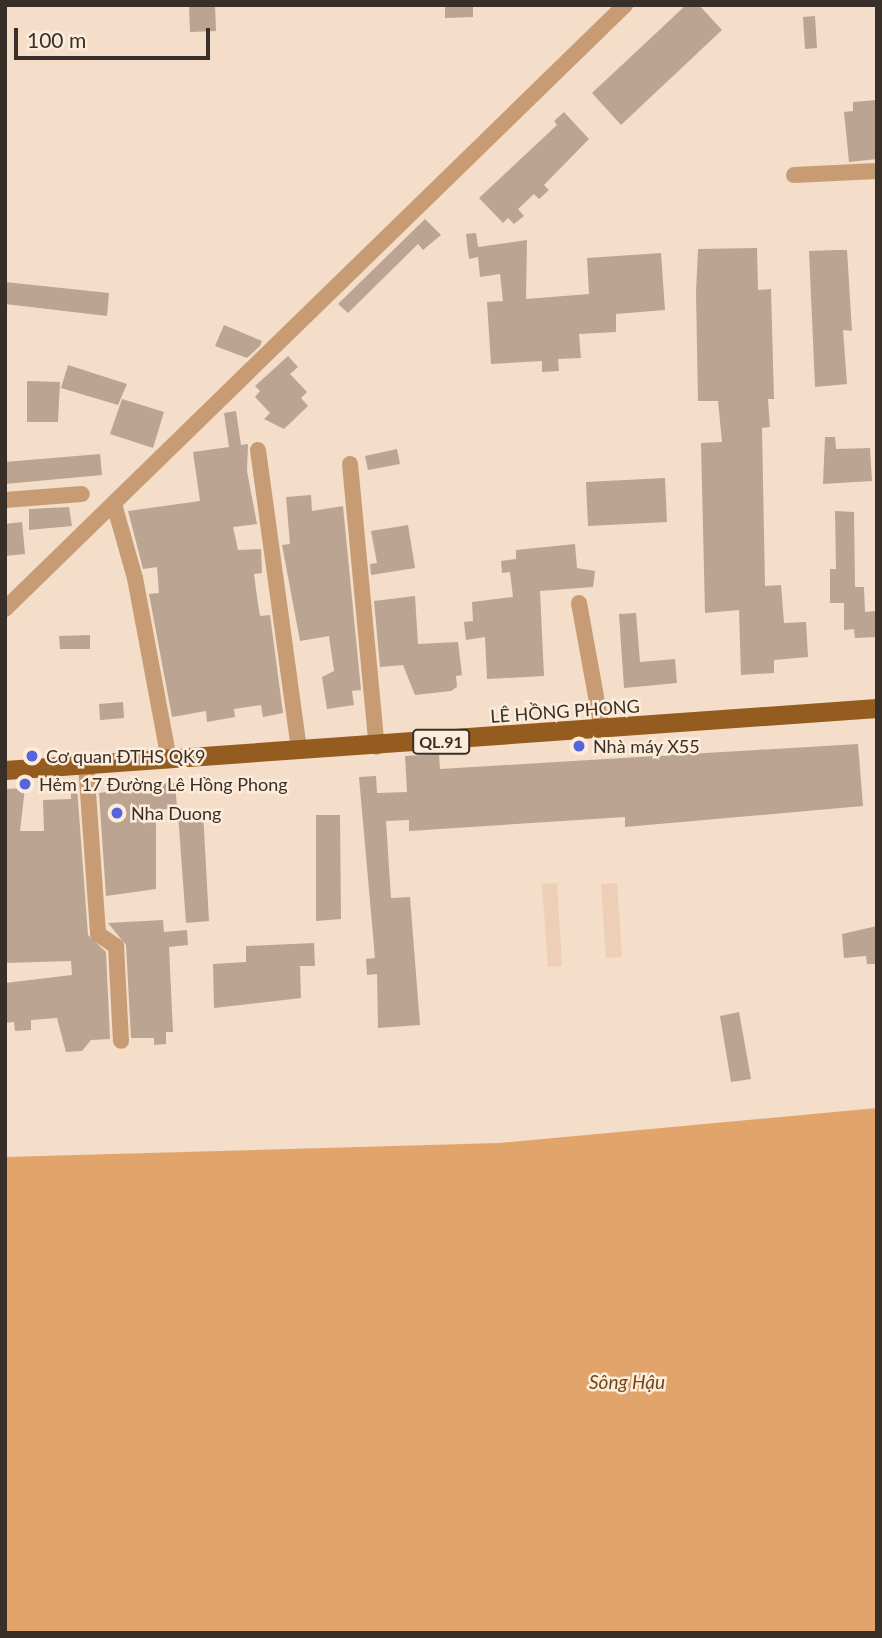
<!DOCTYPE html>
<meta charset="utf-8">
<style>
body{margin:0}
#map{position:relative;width:882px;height:1638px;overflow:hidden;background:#f4ddc9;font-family:Lato,sans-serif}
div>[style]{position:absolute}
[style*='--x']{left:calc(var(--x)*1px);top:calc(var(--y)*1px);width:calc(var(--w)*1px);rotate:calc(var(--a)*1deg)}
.built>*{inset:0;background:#eccfb6}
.water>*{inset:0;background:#e1a46a}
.building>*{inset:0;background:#bba592}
.minor>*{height:16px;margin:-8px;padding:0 8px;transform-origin:8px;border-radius:8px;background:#c79c75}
.trunk>*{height:19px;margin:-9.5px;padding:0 9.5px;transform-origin:9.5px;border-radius:9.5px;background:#945c1e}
.dots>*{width:19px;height:19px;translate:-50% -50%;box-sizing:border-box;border:4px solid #feecdb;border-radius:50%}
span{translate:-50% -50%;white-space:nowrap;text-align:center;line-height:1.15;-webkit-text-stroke:5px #feecdb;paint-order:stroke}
.shield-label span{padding:2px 5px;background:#feecdb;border:2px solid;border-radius:5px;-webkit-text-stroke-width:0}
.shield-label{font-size:16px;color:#383028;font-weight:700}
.street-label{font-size:18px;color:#383028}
.poi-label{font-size:18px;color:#383028}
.left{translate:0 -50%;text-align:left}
.water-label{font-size:19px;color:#6f471c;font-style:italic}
.frame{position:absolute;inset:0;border:7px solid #383028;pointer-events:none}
.scale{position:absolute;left:14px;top:28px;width:196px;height:32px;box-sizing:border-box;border:4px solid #383028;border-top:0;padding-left:9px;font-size:21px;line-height:24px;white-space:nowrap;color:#383028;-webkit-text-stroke:5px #feecdb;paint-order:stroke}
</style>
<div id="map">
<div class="built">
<i style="clip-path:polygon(557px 883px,562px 966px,548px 967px,542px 884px)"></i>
<i style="clip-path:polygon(617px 883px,622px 957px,606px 958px,601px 884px)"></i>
</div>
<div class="water">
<i style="clip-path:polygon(877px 1108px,877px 1633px,5px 1633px,5px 1157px,499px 1143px)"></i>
</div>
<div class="building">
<i style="clip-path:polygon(189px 5px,215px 5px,216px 31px,190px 32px)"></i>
<i style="clip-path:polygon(445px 5px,473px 5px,473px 17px,445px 18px)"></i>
<i style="clip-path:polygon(686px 5px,699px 5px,722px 30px,621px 125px,592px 93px)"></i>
<i style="clip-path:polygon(815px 16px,817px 48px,805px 49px,803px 17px)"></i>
<i style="clip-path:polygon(877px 100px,877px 159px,849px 162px,844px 112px,853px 111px,853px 102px)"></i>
<i style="clip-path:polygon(564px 112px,589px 139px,544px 185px,549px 190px,539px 199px,534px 194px,518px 209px,524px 216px,514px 224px,508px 218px,503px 223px,479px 198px,557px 125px,554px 121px)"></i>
<i style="clip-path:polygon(425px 219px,441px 235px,423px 250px,418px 244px,348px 313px,338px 304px)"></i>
<i style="clip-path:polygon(476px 233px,478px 247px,527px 240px,526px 299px,589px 294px,587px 258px,661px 253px,665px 310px,616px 314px,616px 332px,579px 334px,581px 358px,558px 359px,559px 371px,542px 372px,542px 361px,491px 364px,487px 302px,503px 301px,500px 274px,480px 277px,478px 257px,469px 259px,466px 234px)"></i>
<i style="clip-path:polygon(757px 248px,758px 290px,771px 289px,774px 399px,768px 399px,770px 427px,762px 428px,765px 586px,781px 585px,784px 623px,806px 622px,808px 657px,774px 660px,774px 673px,741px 675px,739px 610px,705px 613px,701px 443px,722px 442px,718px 401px,698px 401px,696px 292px,698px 249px)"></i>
<i style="clip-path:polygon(836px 250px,847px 250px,852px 331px,843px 330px,847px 384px,815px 387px,809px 251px)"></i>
<i style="clip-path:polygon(5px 282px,109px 293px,107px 316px,5px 304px)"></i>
<i style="clip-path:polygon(224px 325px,262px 341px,260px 346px,247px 358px,215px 346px)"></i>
<i style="clip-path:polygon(288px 356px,298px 367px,290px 374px,307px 392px,301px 398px,308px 406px,284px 429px,264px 419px,270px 413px,255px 397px,260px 391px,255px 386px)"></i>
<i style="clip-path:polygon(68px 365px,127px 384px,118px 405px,61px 388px)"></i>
<i style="clip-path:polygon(27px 381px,60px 382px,58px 422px,27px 422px)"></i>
<i style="clip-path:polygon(122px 399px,164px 412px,153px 448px,110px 434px)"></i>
<i style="clip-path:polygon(236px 411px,241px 445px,248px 444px,247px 471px,257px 524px,233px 527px,238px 550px,261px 549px,262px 573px,254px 574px,257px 597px,260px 616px,270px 615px,283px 713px,263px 717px,261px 705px,234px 709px,235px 717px,207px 722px,206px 711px,172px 717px,149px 594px,159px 593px,157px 567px,143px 569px,128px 511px,200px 501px,193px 452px,229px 447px,224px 413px)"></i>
<i style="clip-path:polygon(825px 437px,835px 437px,836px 449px,870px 448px,872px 481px,823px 484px)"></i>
<i style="clip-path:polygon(397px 449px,400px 464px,368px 470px,365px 456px)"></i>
<i style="clip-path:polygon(100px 454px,102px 475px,5px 484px,5px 462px)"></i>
<i style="clip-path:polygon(665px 478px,667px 522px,588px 526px,586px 482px)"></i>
<i style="clip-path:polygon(311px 495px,312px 511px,343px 506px,361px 690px,352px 691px,354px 705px,327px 709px,322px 677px,334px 671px,329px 636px,300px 641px,282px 545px,290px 544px,286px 497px)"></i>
<i style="clip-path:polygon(69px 507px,72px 526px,29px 530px,29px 509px)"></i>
<i style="clip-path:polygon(835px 511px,854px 512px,855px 587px,864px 587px,865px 612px,877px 611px,877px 637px,855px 638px,854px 629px,844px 630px,844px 603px,830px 603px,830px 569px,836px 569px)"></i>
<i style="clip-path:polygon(22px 522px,25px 554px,5px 556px,5px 524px)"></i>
<i style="clip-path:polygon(408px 525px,415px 568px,371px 575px,370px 564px,377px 563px,371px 531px)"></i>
<i style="clip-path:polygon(575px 544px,577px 568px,595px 571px,593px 587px,540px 591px,544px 676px,487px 679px,485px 637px,466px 640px,464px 622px,473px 621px,472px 602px,513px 597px,510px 572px,502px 573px,501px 561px,516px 559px,516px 550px)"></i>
<i style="clip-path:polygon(415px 596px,418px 644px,458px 642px,462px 675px,456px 676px,457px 687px,451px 691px,415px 695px,403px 665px,380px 667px,374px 601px)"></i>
<i style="clip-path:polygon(636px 613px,640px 662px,675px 659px,677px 683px,624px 688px,619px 614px)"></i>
<i style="clip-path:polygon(90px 635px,90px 649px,60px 649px,59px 636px)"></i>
<i style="clip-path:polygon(123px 702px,124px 718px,100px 720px,99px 704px)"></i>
<i style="clip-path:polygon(858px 744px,863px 806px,625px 827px,625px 817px,409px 831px,409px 820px,386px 821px,391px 898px,410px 897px,420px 1025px,378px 1028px,377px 974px,367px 975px,366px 959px,375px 958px,359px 777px,376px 776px,377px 793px,407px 792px,405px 756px,439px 754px,440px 769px)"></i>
<i style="clip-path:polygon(175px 782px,177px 808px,156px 810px,156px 889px,106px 896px,99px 793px)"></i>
<i style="clip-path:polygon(71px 787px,77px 787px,88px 935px,106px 952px,110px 1039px,91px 1040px,82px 1051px,66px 1052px,57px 1018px,31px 1020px,31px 1030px,15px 1031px,14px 1022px,5px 1023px,5px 983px,72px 975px,71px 961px,5px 963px,5px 789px,25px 788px,20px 831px,44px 831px,43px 800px,71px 799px)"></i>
<i style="clip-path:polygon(203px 812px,209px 921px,186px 923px,178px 814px)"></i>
<i style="clip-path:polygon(316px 815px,340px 815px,341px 919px,316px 921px)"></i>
<i style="clip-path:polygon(163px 920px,164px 932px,187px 930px,188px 945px,169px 947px,173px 1032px,166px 1032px,166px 1044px,154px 1045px,154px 1038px,131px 1038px,126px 945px,108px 923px)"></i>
<i style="clip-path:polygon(877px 926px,877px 964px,867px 964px,866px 956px,844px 958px,842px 934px)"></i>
<i style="clip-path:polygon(314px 943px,315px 966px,300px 966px,301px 998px,214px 1008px,213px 964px,246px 962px,246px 946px)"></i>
<i style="clip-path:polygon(739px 1012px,751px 1079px,731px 1082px,720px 1016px)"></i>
</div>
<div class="minor">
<i style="--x:794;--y:175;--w:83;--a:-2.8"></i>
<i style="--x:258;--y:450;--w:304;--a:82.2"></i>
<i style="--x:350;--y:464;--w:284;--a:84.6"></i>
<i style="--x:5;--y:500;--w:77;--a:-4.5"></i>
<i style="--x:114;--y:504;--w:77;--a:74.2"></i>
<i style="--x:135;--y:578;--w:185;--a:79.4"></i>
<i style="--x:579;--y:603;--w:128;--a:79.7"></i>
<i style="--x:5;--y:609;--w:866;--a:-44.25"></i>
<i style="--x:86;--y:765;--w:169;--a:85.9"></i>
<i style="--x:98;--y:934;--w:22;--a:34"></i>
<i style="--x:116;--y:946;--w:95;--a:87"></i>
</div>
<div class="trunk">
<i style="--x:5;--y:770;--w:874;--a:-4.07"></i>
</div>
<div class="dots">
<i style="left:579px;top:746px;background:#5765dc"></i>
<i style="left:32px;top:756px;background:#5765dc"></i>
<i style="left:25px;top:784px;background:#5765dc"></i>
<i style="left:117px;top:813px;background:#5765dc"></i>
</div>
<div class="shield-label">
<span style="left:441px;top:742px">QL.91</span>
</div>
<div class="street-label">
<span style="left:565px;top:711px;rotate:-4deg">LÊ HỒNG PHONG</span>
</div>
<div class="poi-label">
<span class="left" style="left:593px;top:746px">Nhà máy X55</span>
<span class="left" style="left:46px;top:756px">Cơ quan ĐTHS QK9</span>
<span class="left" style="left:39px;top:784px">Hẻm 17 Đường Lê Hồng Phong</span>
<span class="left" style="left:131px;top:813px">Nha Duong</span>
</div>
<div class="water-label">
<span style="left:627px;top:1382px">Sông Hậu</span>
</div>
<div class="frame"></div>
<div class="scale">100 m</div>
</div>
